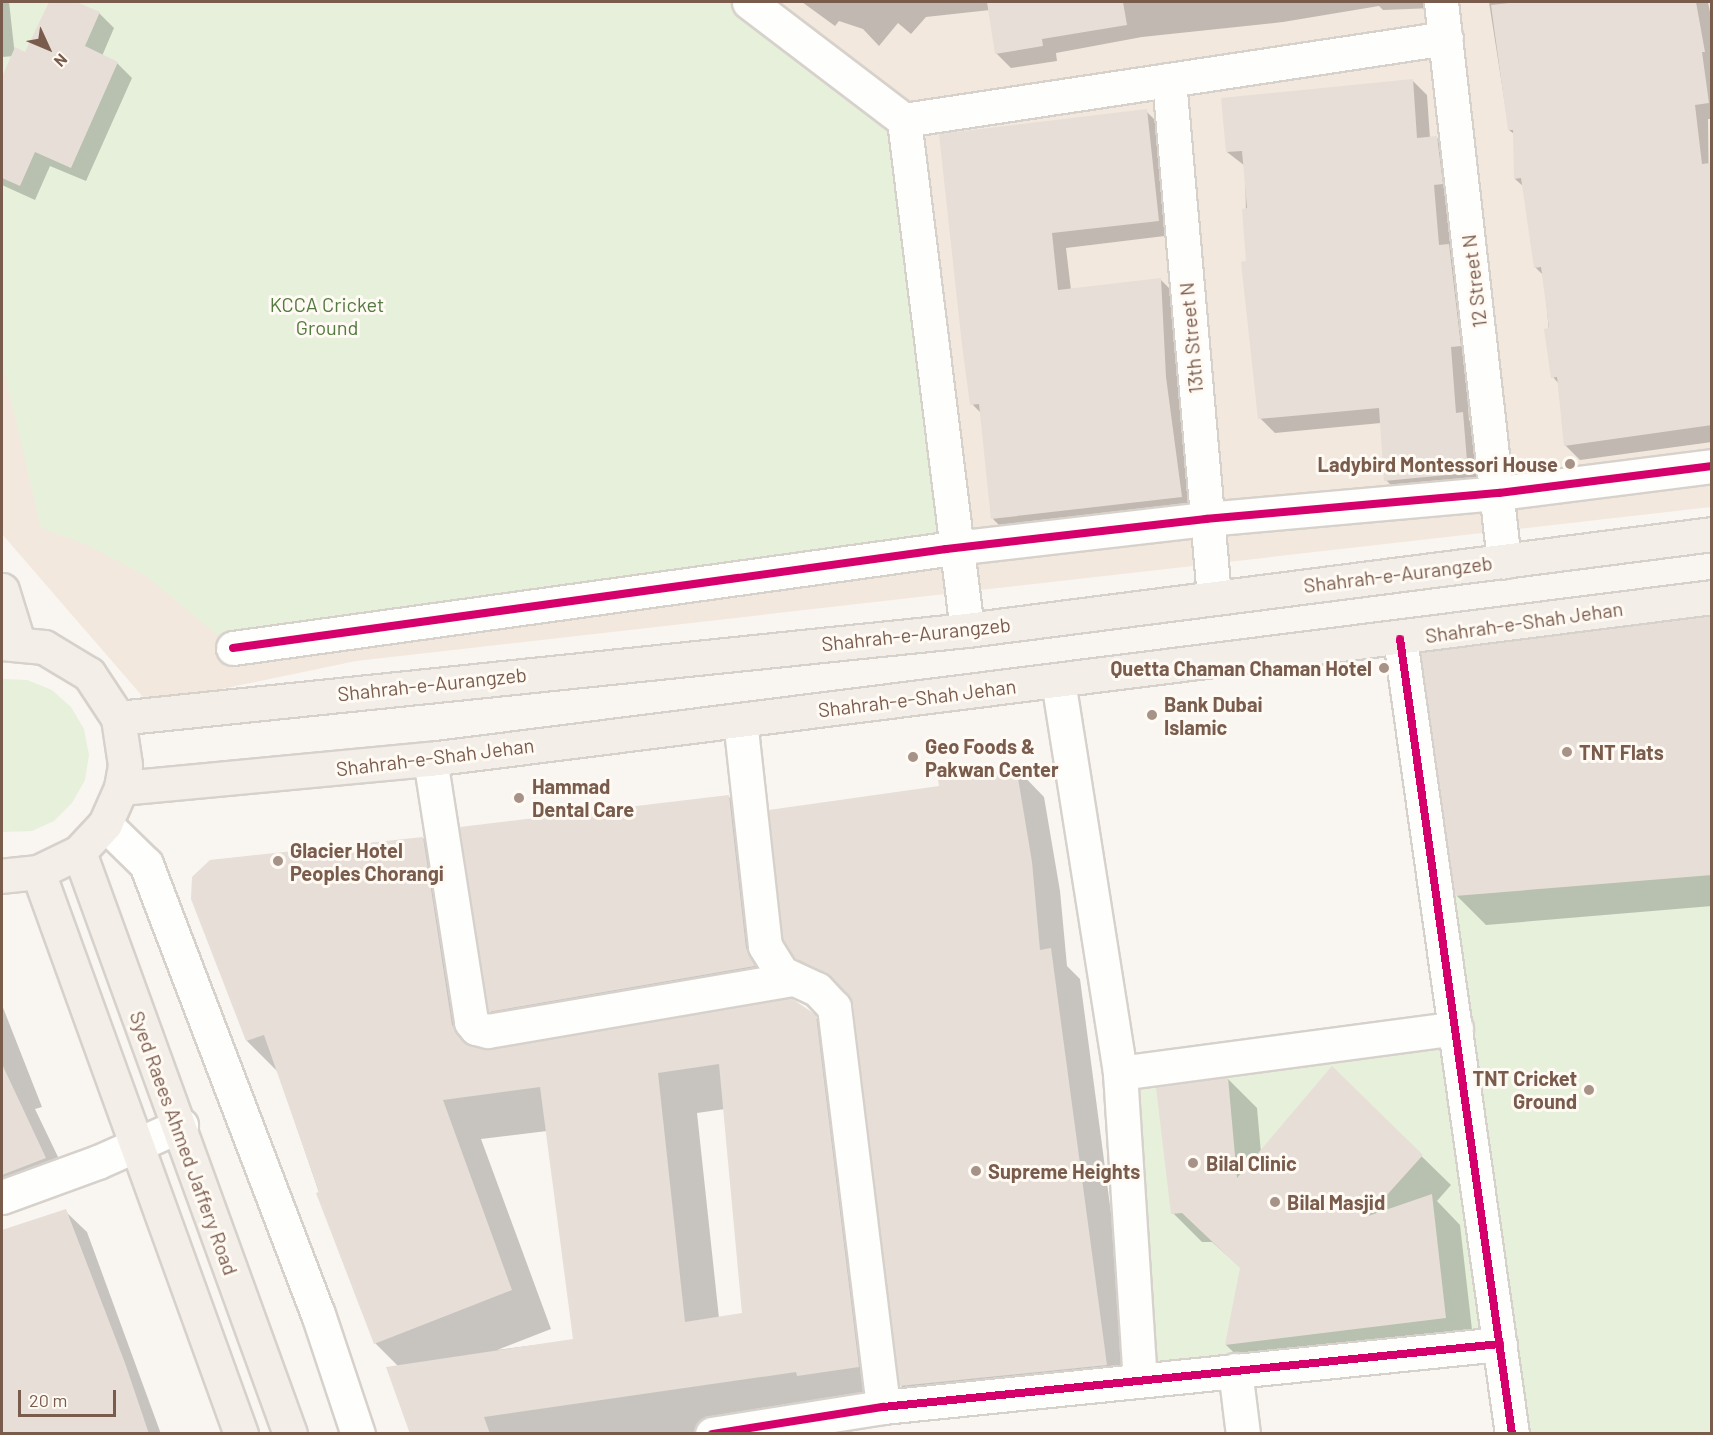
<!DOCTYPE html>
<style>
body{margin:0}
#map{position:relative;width:1713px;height:1435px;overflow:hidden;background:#f9f5f0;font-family:Barlow,sans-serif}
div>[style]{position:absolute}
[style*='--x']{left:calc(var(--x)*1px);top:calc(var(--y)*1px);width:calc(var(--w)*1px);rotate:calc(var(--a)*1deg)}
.residential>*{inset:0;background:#f2e8de}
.green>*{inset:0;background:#e7f0db}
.shadow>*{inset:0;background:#0003}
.building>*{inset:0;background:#e6ded7}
.roads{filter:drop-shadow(2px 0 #d7d1cb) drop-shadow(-2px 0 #d7d1cb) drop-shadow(0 2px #d7d1cb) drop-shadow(0 -2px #d7d1cb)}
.minor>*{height:33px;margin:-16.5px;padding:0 16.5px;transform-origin:16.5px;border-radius:16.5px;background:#fefefd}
.major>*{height:33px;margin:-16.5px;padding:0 16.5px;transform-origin:16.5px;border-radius:16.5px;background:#f3eee8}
.cycleway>*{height:8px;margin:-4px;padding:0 4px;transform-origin:4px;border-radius:4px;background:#d6006c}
.dots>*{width:16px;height:16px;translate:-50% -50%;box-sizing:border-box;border:3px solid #fffaf3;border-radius:50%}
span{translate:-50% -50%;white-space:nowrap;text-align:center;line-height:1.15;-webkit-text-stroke:6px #fffaf3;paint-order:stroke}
.street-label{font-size:20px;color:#7a5c4d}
.park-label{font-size:20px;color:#537a41}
.poi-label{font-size:20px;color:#7a5c4d;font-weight:700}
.right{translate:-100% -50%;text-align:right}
.left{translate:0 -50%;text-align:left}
.frame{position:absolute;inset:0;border:3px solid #7a5c4d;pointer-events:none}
.north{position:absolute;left:18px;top:18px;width:60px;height:60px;-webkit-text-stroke:4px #fffaf3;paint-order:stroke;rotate:134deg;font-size:16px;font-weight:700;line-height:24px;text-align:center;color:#7a5c4d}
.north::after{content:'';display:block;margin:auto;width:21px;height:27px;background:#7a5c4d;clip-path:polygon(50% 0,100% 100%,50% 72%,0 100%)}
.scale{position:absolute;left:18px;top:1390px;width:98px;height:27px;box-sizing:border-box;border:3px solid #7a5c4d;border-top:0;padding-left:8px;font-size:18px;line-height:21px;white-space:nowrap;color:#7a5c4d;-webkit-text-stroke:4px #fffaf3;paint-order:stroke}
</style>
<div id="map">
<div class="residential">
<i style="clip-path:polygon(2px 2px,1711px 2px,1711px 507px,356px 661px,149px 704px,2px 534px)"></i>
</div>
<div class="green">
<i style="clip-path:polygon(2px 2px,748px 2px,904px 120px,946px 549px,233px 648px,146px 576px,85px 544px,41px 528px,2px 361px)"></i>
<i style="clip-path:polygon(1711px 595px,1711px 1433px,1508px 1433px,1497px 1344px,1139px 1383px,1120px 1073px,1458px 1028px,1405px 630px)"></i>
<i style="clip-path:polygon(2px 679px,27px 680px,52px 690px,71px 707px,84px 729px,89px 755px,85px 780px,72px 803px,54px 821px,32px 831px,2px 832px)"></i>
</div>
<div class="shadow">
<i style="clip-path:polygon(2px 2px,9px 2px,15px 56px,2px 57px)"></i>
<i style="clip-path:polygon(50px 2px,73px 2px,99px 13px,114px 28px,102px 56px,117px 63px,132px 78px,86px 181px,50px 166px,35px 200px,2px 185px,2px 108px)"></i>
<i style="clip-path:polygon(802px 2px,1433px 2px,1434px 8px,1383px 10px,1379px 6px,1283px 22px,1142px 37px,1056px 53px,1057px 61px,1011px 68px,996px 53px,990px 10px,926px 17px,911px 34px,898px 23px,879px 46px,863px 29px,839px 21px,835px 26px)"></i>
<i style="clip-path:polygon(1489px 2px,1708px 2px,1712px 22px,1712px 119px,1708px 119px,1712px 442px,1580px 460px,1565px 445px,1559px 384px,1553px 377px,1544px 276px,1535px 267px,1524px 187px,1515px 179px,1514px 134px,1509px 130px)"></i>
<i style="clip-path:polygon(1412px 80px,1427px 95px,1430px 138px,1437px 138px,1451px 152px,1475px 361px,1465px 361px,1469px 420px,1477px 429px,1482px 487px,1401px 495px,1386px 480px,1381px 423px,1275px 433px,1260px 418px,1247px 263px,1245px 166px,1227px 152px)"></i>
<i style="clip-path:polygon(1146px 111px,1161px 126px,1173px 235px,1066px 248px,1071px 290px,1161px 280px,1176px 295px,1196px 511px,1007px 533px,993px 519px,982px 414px,972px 404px,940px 135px)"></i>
<i style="clip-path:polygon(1712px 617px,1712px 906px,1486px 925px,1457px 896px)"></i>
<i style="clip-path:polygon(1016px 768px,1044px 797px,1060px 891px,1067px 966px,1080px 979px,1135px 1394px,930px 1415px,901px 1386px,854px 1004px,825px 987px,796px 957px,941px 787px)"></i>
<i style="clip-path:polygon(729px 797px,758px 826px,775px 978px,519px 1040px,490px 1011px)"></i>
<i style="clip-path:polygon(evenodd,423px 838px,462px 878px,489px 1051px,815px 1017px,855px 1057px,898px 1406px,681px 1434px,412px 1434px,399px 1367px,375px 1343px,347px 1264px,341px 1257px,278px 1072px,247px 1041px,194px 878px,215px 860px,423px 838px,725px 1109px,744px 1315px,719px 1318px,697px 1113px,725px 1109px,423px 838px,547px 1131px,575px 1340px,497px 1350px,551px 1329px,481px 1139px,547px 1131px)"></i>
<i style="clip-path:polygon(2px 1005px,42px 1107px,35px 1109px,71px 1184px,2px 1206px)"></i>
<i style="clip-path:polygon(1332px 1069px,1451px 1185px,1437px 1201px,1460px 1225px,1474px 1347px,1255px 1373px,1226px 1345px,1242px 1269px,1212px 1242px,1202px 1242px,1173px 1213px,1228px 1079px,1257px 1108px,1261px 1153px)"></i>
<i style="clip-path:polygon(65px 1211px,87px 1232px,161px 1434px,2px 1434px,2px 1231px)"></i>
</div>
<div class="building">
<i style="clip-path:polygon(49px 2px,76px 2px,100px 12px,85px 46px,118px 62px,71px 168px,35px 152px,20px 186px,2px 178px,2px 77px,15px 47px,25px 52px)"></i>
<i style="clip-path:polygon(987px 2px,1123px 2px,1127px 25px,1042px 39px,1043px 46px,995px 54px)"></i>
<i style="clip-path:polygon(1518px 2px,1696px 2px,1705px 52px,1702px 52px,1709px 103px,1695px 105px,1702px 164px,1710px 163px,1712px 176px,1712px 425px,1564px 446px,1557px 377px,1551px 378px,1544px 329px,1549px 328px,1541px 267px,1534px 268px,1521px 178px,1514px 179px,1513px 130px,1508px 130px,1491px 5px)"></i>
<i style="clip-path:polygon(1413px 79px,1417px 138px,1437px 136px,1443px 184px,1434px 185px,1439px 245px,1449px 244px,1461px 346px,1451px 347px,1456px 413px,1463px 412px,1468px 473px,1384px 481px,1379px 408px,1258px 419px,1241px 262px,1246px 261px,1242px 209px,1247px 208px,1242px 151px,1226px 152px,1221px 98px)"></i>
<i style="clip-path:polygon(1147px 109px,1159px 221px,1052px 233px,1058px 290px,1161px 278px,1166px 377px,1182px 497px,991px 519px,979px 404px,970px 405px,962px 345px,939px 134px)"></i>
<i style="clip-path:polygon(1712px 616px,1712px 875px,1455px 896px,1421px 653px)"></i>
<i style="clip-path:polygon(1016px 766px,1032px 862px,1040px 950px,1051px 948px,1107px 1365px,899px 1386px,853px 1005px,831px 976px,795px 958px,783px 940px,769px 810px,939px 786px,938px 779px)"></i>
<i style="clip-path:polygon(729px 795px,746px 948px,755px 966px,488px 1012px,460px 827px)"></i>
<i style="clip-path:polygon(evenodd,423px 837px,452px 1025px,462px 1040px,471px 1046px,491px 1049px,791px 998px,816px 1015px,859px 1367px,797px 1376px,796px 1372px,484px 1417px,490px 1434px,410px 1434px,386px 1367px,573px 1339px,540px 1087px,443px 1100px,512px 1290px,374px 1344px,316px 1193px,319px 1192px,264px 1035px,246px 1041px,191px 899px,192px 877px,210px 860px,423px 837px,719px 1064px,742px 1313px,685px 1322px,658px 1073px,719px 1064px)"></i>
<i style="clip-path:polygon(2px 1064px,46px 1158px,2px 1175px)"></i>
<i style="clip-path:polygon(1332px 1066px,1423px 1155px,1368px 1216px,1432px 1194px,1446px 1318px,1225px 1345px,1240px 1268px,1182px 1213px,1171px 1214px,1156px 1087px,1228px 1077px,1237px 1178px)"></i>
<i style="clip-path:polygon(66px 1209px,125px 1363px,149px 1434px,2px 1434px,2px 1230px)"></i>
</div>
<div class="roads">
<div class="minor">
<i style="--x:749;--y:2;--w:195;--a:37.3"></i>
<i style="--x:904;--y:120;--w:514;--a:82.96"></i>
<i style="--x:1441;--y:2;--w:563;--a:83.57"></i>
<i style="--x:1169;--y:80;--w:518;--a:85.02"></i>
<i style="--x:904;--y:120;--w:548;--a:-8.6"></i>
<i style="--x:1400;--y:639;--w:803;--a:81.98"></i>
<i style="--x:233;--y:648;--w:720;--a:-7.9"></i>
<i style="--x:946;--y:549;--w:262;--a:-6.6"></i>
<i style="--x:1206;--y:519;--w:294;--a:-5.1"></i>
<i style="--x:1499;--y:493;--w:215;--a:-7.2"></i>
<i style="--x:1058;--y:681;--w:397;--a:81"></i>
<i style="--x:1120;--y:1073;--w:307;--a:86.3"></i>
<i style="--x:740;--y:720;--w:227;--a:83.7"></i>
<i style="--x:765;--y:946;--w:32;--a:58"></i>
<i style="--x:782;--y:973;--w:38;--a:25"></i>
<i style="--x:817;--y:989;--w:25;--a:47"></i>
<i style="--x:834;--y:1007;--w:403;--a:83"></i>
<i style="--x:430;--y:759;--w:266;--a:81.1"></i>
<i style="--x:471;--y:1022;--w:8;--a:50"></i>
<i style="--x:476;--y:1028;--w:12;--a:14"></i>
<i style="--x:488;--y:1031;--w:307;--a:-9.7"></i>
<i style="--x:105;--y:824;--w:57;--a:44.3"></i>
<i style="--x:146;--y:864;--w:482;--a:69.1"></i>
<i style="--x:318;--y:1314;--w:126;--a:71.6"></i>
<i style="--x:1120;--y:1073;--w:339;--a:-7.6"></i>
<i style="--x:2;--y:1197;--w:102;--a:-20"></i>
<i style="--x:98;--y:1162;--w:91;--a:-24"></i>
<i style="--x:1235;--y:1370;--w:64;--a:82.9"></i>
<i style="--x:712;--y:1434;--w:173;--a:-9"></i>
<i style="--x:883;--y:1407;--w:620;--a:-5.83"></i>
</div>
<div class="major">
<i style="--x:2;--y:590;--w:54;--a:72.9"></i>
<i style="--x:2;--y:643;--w:42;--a:5.4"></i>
<i style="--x:44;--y:647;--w:52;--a:31"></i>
<i style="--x:89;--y:674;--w:53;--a:56.6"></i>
<i style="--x:118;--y:718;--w:48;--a:81.5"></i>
<i style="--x:125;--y:765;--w:23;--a:100"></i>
<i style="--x:121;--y:788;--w:39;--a:114"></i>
<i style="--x:105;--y:824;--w:38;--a:133"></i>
<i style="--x:79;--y:852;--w:46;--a:154"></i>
<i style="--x:38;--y:872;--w:36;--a:174"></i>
<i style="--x:118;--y:718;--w:854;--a:-5.92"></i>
<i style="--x:967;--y:630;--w:751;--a:-7.34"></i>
<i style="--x:121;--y:788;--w:310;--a:-5.4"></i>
<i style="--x:430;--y:759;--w:1292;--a:-7.2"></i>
<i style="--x:79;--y:852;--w:619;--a:70.07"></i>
<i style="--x:38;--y:872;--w:598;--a:70.14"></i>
</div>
</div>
<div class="cycleway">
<i style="--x:1400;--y:639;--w:803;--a:81.98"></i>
<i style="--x:233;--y:648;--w:720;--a:-7.9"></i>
<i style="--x:946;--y:549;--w:262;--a:-6.6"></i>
<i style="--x:1206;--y:519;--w:294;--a:-5.1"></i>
<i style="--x:1499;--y:493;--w:215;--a:-7.2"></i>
<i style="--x:712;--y:1434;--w:173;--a:-9"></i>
<i style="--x:883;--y:1407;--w:620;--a:-5.83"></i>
</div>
<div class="dots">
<i style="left:1570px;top:464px;background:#a69286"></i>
<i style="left:1384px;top:668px;background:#a69286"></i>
<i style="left:1152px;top:715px;background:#a69286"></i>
<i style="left:1567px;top:752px;background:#a69286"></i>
<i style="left:913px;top:757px;background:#a69286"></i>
<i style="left:519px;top:798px;background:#a69286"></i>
<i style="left:278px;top:861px;background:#a69286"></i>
<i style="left:1589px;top:1090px;background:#a69286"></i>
<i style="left:1193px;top:1163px;background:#a69286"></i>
<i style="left:976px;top:1171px;background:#a69286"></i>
<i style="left:1275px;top:1202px;background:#a69286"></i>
</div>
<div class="street-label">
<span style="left:1474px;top:281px;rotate:-97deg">12 Street N</span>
<span style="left:1191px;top:338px;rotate:-95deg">13th Street N</span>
<span style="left:1398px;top:574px;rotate:-7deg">Shahrah-e-Aurangzeb</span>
<span style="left:1524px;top:622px;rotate:-8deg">Shahrah-e-Shah Jehan</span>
<span style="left:916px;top:634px;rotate:-6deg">Shahrah-e-Aurangzeb</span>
<span style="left:432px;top:684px;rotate:-6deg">Shahrah-e-Aurangzeb</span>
<span style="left:917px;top:698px;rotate:-7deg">Shahrah-e-Shah Jehan</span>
<span style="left:435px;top:757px;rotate:-7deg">Shahrah-e-Shah Jehan</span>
<span style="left:184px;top:1143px;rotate:70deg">Syed Raees Ahmed Jaffery Road</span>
</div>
<div class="park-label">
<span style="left:327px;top:316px">KCCA Cricket<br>Ground</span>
</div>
<div class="poi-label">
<span class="right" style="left:1558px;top:464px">Ladybird Montessori House</span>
<span class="right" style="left:1372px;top:668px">Quetta Chaman Chaman Hotel</span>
<span class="left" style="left:1164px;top:716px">Bank Dubai<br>Islamic</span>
<span class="left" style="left:925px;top:758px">Geo Foods &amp;<br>Pakwan Center</span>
<span class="left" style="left:1579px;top:752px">TNT Flats</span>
<span class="left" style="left:532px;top:798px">Hammad<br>Dental Care</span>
<span class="left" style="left:290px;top:862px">Glacier Hotel<br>Peoples Chorangi</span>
<span class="right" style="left:1577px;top:1090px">TNT Cricket<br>Ground</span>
<span class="left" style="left:1206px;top:1163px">Bilal Clinic</span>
<span class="left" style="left:988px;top:1171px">Supreme Heights</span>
<span class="left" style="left:1287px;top:1202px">Bilal Masjid</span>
</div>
<div class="frame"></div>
<div class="north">N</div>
<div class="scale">20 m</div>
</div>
